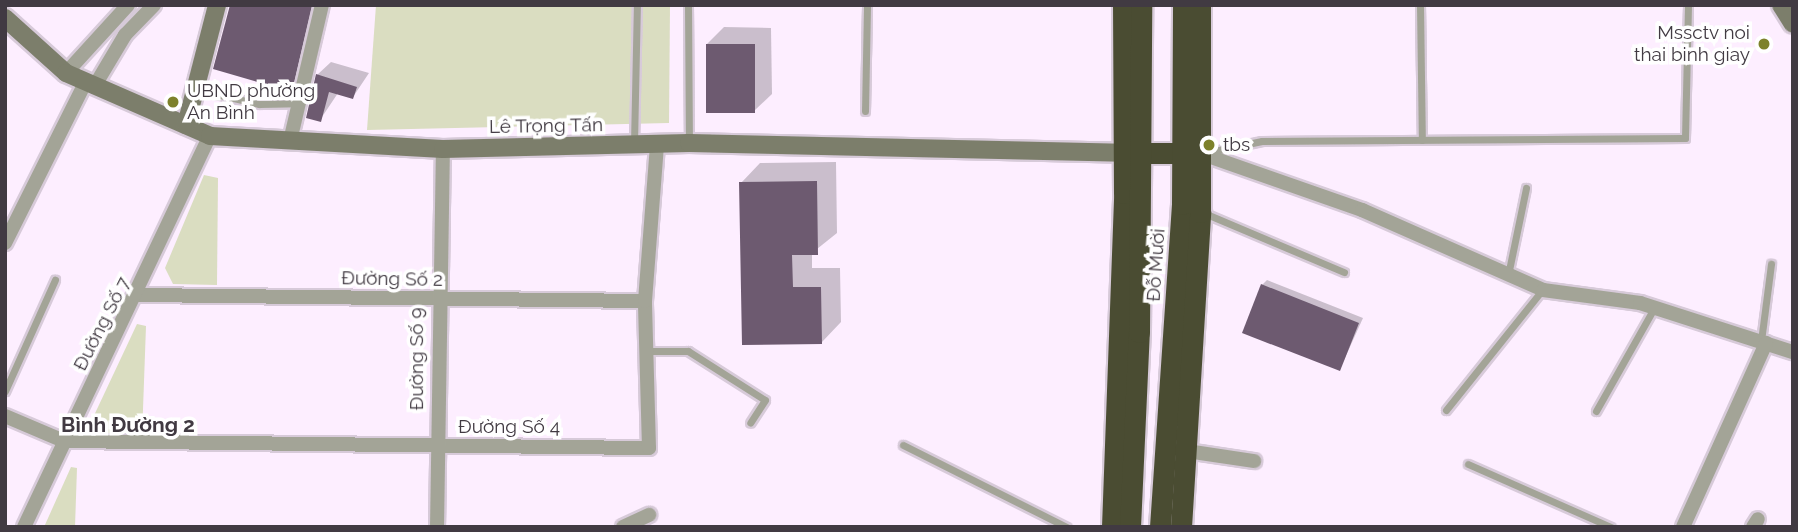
<!DOCTYPE html>
<meta charset="utf-8">
<style>
body{margin:0}
#map{position:relative;width:1798px;height:532px;overflow:hidden;background:#fdeeff;font-family:Raleway,sans-serif}
div>[style]{position:absolute}
[style*='--x']{left:calc(var(--x)*1px);top:calc(var(--y)*1px);width:calc(var(--w)*1px);rotate:calc(var(--a)*1deg)}
.green>*{inset:0;background:#daddc1}
.shadow>*{inset:0;background:#0003}
.building>*{inset:0;background:#6d5a70}
.roads{filter:drop-shadow(2px 0 #d7cad9) drop-shadow(-2px 0 #d7cad9) drop-shadow(0 2px #d7cad9) drop-shadow(0 -2px #d7cad9)}
.lane>*{height:7px;margin:-3.5px;padding:0 3.5px;transform-origin:3.5px;border-radius:3.5px;background:#a3a497}
.street>*{height:14px;margin:-7px;padding:0 7px;transform-origin:7px;border-radius:7px;background:#a3a497}
.secondary>*{height:18px;margin:-9px;padding:0 9px;transform-origin:9px;border-radius:9px;background:#7c7e6b}
.highway>*{height:21px;margin:-10.5px;padding:0 10.5px;transform-origin:10.5px;border-radius:10.5px;background:#4a4c32}
.dots>*{width:19px;height:19px;translate:-50% -50%;box-sizing:border-box;border:4px solid #fff;border-radius:50%}
span{translate:-50% -50%;white-space:nowrap;text-align:center;line-height:1.15;-webkit-text-stroke:7px #fff;paint-order:stroke}
.poi-label{font-size:19px;color:#413a42}
.right{translate:-100% -50%;text-align:right}
.left{translate:0 -50%;text-align:left}
.street-label{font-size:19px;color:#413a42}
.neighbourhood-label{font-size:21px;color:#413a42;font-weight:700}
.frame{position:absolute;inset:0;border:7px solid #413a42;pointer-events:none}
</style>
<div id="map">
<div class="green">
<i style="clip-path:polygon(376px 5px,670px 5px,669px 123px,367px 130px)"></i>
<i style="clip-path:polygon(204px 175px,218px 178px,217px 285px,173px 284px,165px 268px)"></i>
<i style="clip-path:polygon(137px 324px,146px 326px,142px 437px,95px 436px,90px 424px)"></i>
<i style="clip-path:polygon(71px 467px,77px 468px,75px 527px,44px 527px)"></i>
</div>
<div class="shadow">
<i style="clip-path:polygon(232px 5px,330px 5px,311px 70px,291px 90px)"></i>
<i style="clip-path:polygon(724px 27px,771px 28px,772px 94px,754px 111px,707px 44px)"></i>
<i style="clip-path:polygon(331px 62px,369px 73px,353px 97px,338px 93px,320px 120px,317px 75px)"></i>
<i style="clip-path:polygon(836px 162px,837px 233px,812px 253px,812px 268px,840px 268px,841px 322px,822px 342px,744px 343px,741px 183px,760px 163px)"></i>
<i style="clip-path:polygon(1267px 280px,1363px 318px,1340px 369px,1262px 285px)"></i>
</div>
<div class="building">
<i style="clip-path:polygon(230px 5px,312px 5px,292px 92px,213px 69px)"></i>
<i style="clip-path:polygon(706px 44px,755px 44px,755px 113px,706px 113px)"></i>
<i style="clip-path:polygon(316px 74px,357px 87px,353px 99px,329px 92px,321px 122px,306px 118px)"></i>
<i style="clip-path:polygon(817px 181px,818px 255px,792px 255px,793px 287px,821px 287px,822px 344px,742px 345px,739px 182px)"></i>
<i style="clip-path:polygon(1261px 284px,1359px 323px,1340px 371px,1242px 333px)"></i>
</div>
<div class="roads">
<div class="lane">
<i style="--x:688;--y:5;--w:137;--a:89.6"></i>
<i style="--x:1420;--y:5;--w:135;--a:89.2"></i>
<i style="--x:195;--y:89;--w:66;--a:13.2"></i>
<i style="--x:259;--y:104;--w:39;--a:-1"></i>
<i style="--x:865;--y:111;--w:106;--a:-88.9"></i>
<i style="--x:634;--y:144;--w:139;--a:-88.8"></i>
<i style="--x:1205;--y:153;--w:58;--a:-11.9"></i>
<i style="--x:1262;--y:141;--w:423;--a:-0.4"></i>
<i style="--x:1685;--y:138;--w:133;--a:-88.7"></i>
<i style="--x:1204;--y:213;--w:152;--a:22.9"></i>
<i style="--x:1508;--y:275;--w:89;--a:-78.3"></i>
<i style="--x:1761;--y:341;--w:78;--a:-82.6"></i>
<i style="--x:647;--y:351;--w:41;--a:0"></i>
<i style="--x:688;--y:351;--w:91;--a:32.5"></i>
<i style="--x:765;--y:400;--w:27;--a:123"></i>
<i style="--x:5;--y:391;--w:122;--a:-65.8"></i>
<i style="--x:1446;--y:410;--w:154;--a:-51.3"></i>
<i style="--x:1596;--y:411;--w:118;--a:-60.6"></i>
<i style="--x:903;--y:445;--w:183;--a:26.6"></i>
<i style="--x:1468;--y:464;--w:156;--a:23.8"></i>
</div>
<div class="street">
<i style="--x:66;--y:73;--w:92;--a:-47.6"></i>
<i style="--x:94;--y:87;--w:61;--a:-59.2"></i>
<i style="--x:125;--y:35;--w:42;--a:-46"></i>
<i style="--x:290;--y:141;--w:140;--a:-76.8"></i>
<i style="--x:1202;--y:154;--w:170;--a:19.3"></i>
<i style="--x:1362;--y:210;--w:198;--a:23.8"></i>
<i style="--x:1543;--y:290;--w:98;--a:7.6"></i>
<i style="--x:1640;--y:303;--w:161;--a:17.8"></i>
<i style="--x:5;--y:243;--w:179;--a:-63.4"></i>
<i style="--x:139;--y:295;--w:506;--a:0.68"></i>
<i style="--x:5;--y:416;--w:64;--a:23"></i>
<i style="--x:64;--y:441;--w:585;--a:0.69"></i>
<i style="--x:649;--y:448;--w:147;--a:-91.6"></i>
<i style="--x:645;--y:301;--w:157;--a:-85.6"></i>
<i style="--x:1187;--y:451;--w:68;--a:8.5"></i>
<i style="--x:24;--y:527;--w:433;--a:-64.6"></i>
<i style="--x:437;--y:527;--w:378;--a:-89.1"></i>
<i style="--x:623;--y:527;--w:29;--a:-25"></i>
<i style="--x:1683;--y:527;--w:202;--a:-65.7"></i>
<i style="--x:1753;--y:527;--w:9;--a:-58"></i>
</div>
<div class="secondary">
<i style="--x:1781;--y:5;--w:22;--a:58"></i>
<i style="--x:5;--y:18;--w:82;--a:42"></i>
<i style="--x:66;--y:73;--w:157;--a:23.6"></i>
<i style="--x:210;--y:136;--w:233;--a:3.2"></i>
<i style="--x:443;--y:149;--w:246;--a:-1.4"></i>
<i style="--x:689;--y:143;--w:433;--a:1.3"></i>
<i style="--x:186;--y:125;--w:124;--a:-75.5"></i>
</div>
<div class="highway">
<i style="--x:1131;--y:153;--w:65;--a:0"></i>
<i style="--x:1112;--y:527;--w:334;--a:-87.9"></i>
<i style="--x:1124;--y:193;--w:188;--a:-90.3"></i>
<i style="--x:1130;--y:527;--w:195;--a:-87.4"></i>
<i style="--x:1139;--y:332;--w:327;--a:-89.6"></i>
<i style="--x:1160;--y:527;--w:324;--a:-86.1"></i>
<i style="--x:1182;--y:204;--w:199;--a:-89.7"></i>
<i style="--x:1181;--y:527;--w:316;--a:-86.5"></i>
<i style="--x:1200;--y:212;--w:207;--a:-90"></i>
</div>
</div>
<div class="dots">
<i style="left:1764px;top:44px;background:#7d812b"></i>
<i style="left:173px;top:102px;background:#7d812b"></i>
<i style="left:1209px;top:145px;background:#7d812b"></i>
</div>
<div class="poi-label">
<span class="right" style="left:1750px;top:44px">Mssctv noi<br>thai binh giay</span>
<span class="left" style="left:187px;top:102px">UBND phường<br>An Bình</span>
<span class="left" style="left:1223px;top:145px">tbs</span>
</div>
<div class="street-label">
<span style="left:546px;top:126px;rotate:-1deg">Lê Trọng Tấn</span>
<span style="left:1156px;top:265px;rotate:-86deg">Đỗ Mười</span>
<span style="left:392px;top:279px;rotate:1deg">Đường Số 2</span>
<span style="left:102px;top:324px;rotate:-63deg">Đường Số 7</span>
<span style="left:417px;top:359px;rotate:-90deg">Đường Số 9</span>
<span style="left:509px;top:427px">Đường Số 4</span>
</div>
<div class="neighbourhood-label">
<span style="left:128px;top:425px">Bình Đường 2</span>
</div>
<div class="frame"></div>
</div>
